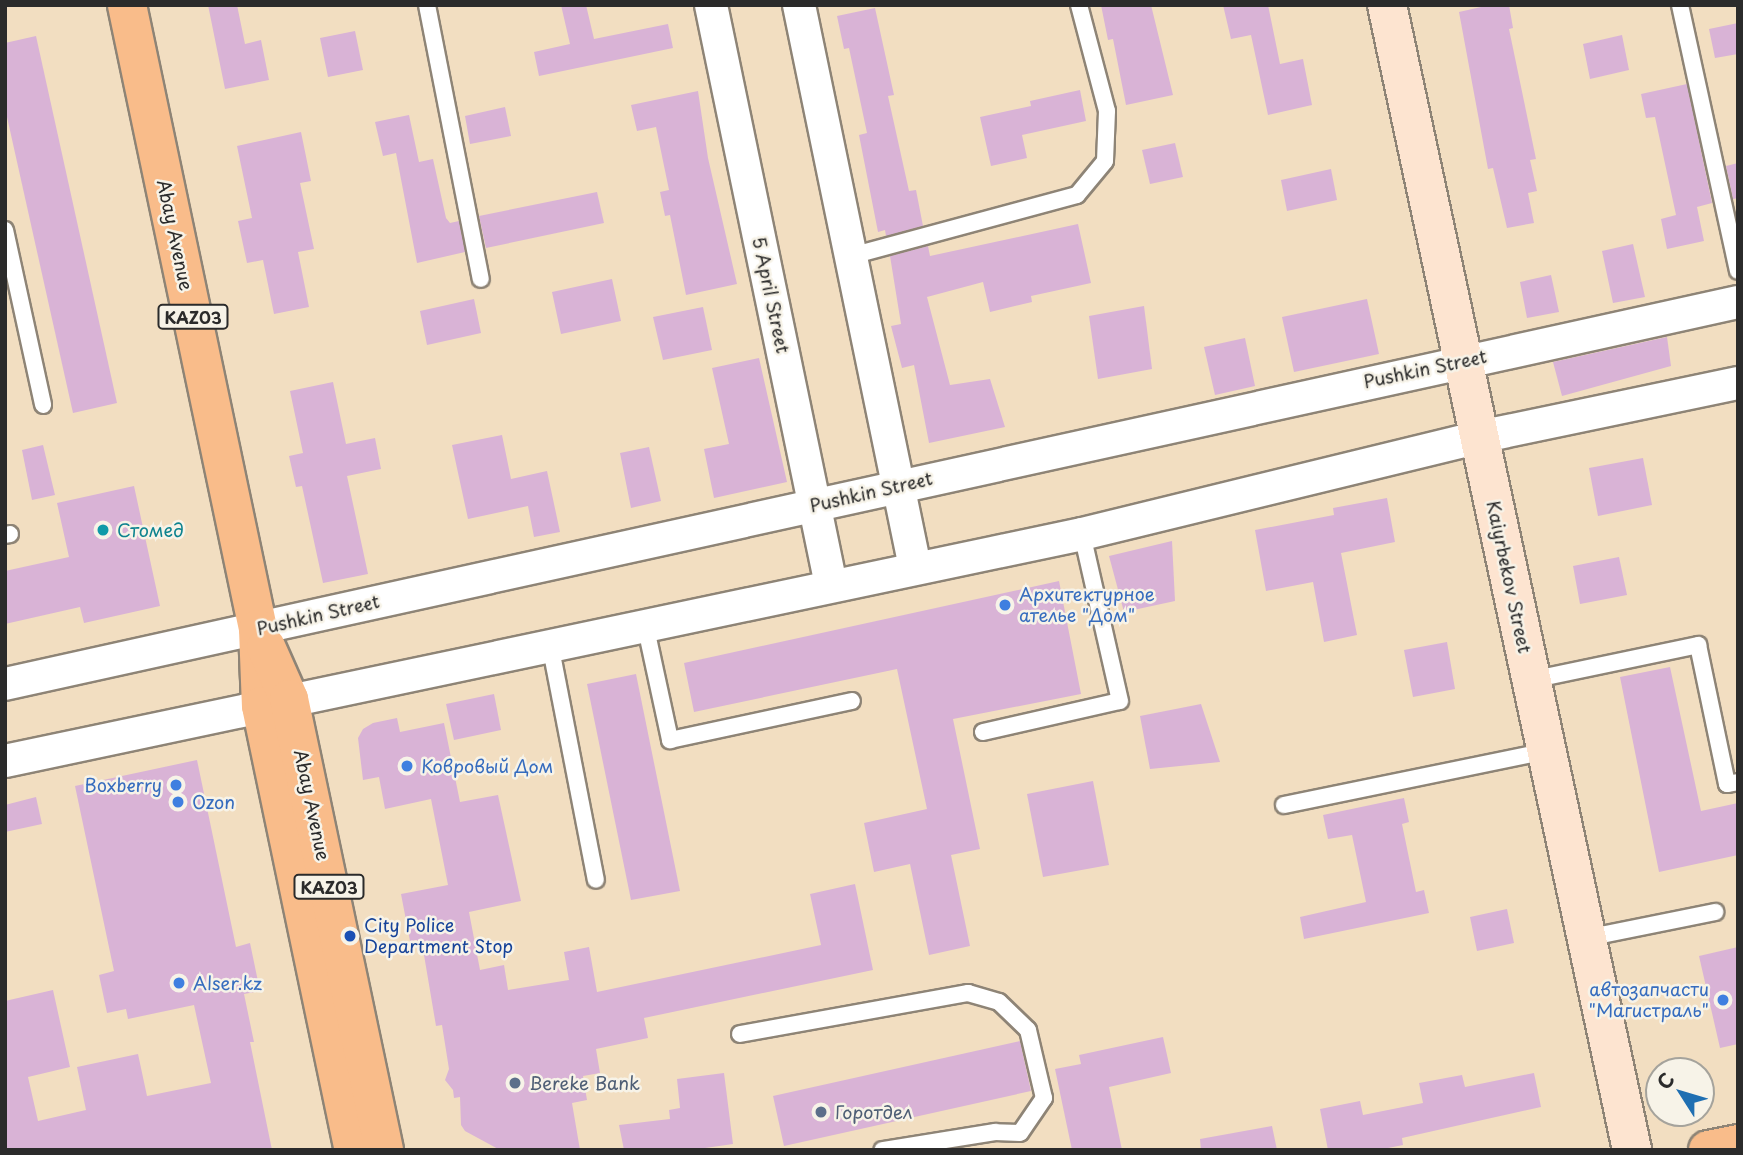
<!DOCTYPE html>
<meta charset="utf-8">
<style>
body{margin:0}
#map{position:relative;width:1743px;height:1155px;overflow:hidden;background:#f2dec1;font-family:"Playpen Sans",sans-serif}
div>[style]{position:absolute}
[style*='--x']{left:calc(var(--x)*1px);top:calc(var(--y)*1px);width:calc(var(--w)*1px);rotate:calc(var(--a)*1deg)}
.building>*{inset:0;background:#d9b3d6}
.roads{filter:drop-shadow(2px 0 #8e8476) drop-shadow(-2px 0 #8e8476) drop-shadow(0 2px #8e8476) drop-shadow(0 -2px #8e8476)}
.service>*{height:16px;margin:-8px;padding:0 8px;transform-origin:8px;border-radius:8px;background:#fff}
.minor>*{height:32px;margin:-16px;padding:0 16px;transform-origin:16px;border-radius:16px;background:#fff}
.secondary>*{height:38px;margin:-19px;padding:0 19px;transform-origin:19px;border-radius:19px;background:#fde4d0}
.primary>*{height:38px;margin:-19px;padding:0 19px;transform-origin:19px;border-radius:19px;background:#f9bc8a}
.dots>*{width:19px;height:19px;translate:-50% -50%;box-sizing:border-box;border:4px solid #f7f3e8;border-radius:50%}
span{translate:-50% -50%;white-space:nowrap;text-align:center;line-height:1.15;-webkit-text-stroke:5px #f7f3e8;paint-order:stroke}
.shield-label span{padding:2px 5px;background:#f7f3e8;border:2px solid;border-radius:5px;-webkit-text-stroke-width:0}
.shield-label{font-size:16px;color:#2b2b2b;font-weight:700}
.street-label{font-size:18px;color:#2b2b2b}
.culture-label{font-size:18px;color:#0d838f}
.left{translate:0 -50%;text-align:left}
.shop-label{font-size:18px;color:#366cbe}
.right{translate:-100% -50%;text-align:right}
.transit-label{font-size:18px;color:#164399}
.service-label{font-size:18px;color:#4e5e75}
.frame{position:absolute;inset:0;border:7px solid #2b2b2b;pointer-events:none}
.north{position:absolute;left:1645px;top:1057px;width:70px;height:70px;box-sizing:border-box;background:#f7f3e8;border:2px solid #a5a39c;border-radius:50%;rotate:307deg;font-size:19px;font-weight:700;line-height:28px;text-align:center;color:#2b2b2b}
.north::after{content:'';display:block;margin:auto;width:24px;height:32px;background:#1f6fb2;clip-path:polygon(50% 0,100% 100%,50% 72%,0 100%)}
</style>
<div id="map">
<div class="building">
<i style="clip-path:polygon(208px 5px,237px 5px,245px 44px,261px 40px,269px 80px,225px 89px)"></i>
<i style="clip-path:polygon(561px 5px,586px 5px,594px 39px,668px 24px,673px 48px,539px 76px,534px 52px,570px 44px)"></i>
<i style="clip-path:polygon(1101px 5px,1151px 5px,1173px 95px,1126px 105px,1113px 39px,1108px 40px)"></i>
<i style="clip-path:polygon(1223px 5px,1268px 5px,1280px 64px,1303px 59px,1312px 105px,1268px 115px,1251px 35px,1231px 39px)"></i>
<i style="clip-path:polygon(1490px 5px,1509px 5px,1513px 28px,1509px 29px,1536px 159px,1530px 160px,1537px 191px,1528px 193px,1534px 223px,1507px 228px,1493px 168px,1488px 169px,1459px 12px)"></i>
<i style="clip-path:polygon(875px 8px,894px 95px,888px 96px,909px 191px,916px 190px,923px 226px,886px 236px,885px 230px,878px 232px,859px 135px,867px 133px,849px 48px,844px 49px,837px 16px)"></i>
<i style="clip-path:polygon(1738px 23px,1738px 54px,1715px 58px,1709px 29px)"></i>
<i style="clip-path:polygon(355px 31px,363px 70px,328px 77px,320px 38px)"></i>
<i style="clip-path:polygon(1622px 35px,1629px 70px,1590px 79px,1583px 44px)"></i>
<i style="clip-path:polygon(36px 36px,117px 403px,73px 413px,5px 108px,5px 43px)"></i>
<i style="clip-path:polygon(1687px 84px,1712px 203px,1697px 207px,1704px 241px,1667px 249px,1661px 219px,1676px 215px,1655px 117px,1646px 118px,1641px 94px)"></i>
<i style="clip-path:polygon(1080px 90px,1086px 121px,1022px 135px,1027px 158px,991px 166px,980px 117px,1031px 106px,1030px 101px)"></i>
<i style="clip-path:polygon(698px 91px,708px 158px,737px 284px,686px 295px,670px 215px,665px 216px,660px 192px,669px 190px,656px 127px,637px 131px,631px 105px)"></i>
<i style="clip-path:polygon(505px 107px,511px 136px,470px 144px,465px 116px)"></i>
<i style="clip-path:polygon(409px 115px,419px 162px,433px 159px,446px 218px,450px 223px,459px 221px,465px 252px,417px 263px,396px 153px,383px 156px,375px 122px)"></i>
<i style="clip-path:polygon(301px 132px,311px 181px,300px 183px,314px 249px,298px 252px,309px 307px,274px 314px,263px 260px,247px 263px,238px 221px,252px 218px,237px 146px)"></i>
<i style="clip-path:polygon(1175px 143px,1183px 177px,1150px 184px,1142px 150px)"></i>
<i style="clip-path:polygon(1738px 163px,1738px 198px,1733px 199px,1726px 166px)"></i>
<i style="clip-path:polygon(1331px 169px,1337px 200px,1287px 211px,1281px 180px)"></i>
<i style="clip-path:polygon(597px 192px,604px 223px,486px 248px,479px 216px)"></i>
<i style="clip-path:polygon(1078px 224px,1091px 283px,1031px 296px,1032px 302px,990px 312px,983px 282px,927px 297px,950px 385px,990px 379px,1005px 427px,929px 443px,914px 365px,902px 368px,891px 326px,901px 324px,890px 256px,928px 246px,930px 256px)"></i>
<i style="clip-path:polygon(1633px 244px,1645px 297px,1613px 303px,1602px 251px)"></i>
<i style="clip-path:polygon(1551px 275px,1559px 312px,1527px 318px,1520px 282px)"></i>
<i style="clip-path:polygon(612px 279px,621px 321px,561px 334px,552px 292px)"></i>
<i style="clip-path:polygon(474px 299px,481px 333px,427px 345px,420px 311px)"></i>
<i style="clip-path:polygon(1367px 299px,1379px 354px,1294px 372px,1282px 317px)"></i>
<i style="clip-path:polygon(1144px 306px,1152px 369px,1098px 379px,1089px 316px)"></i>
<i style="clip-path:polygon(703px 307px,712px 350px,663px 360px,653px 317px)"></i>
<i style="clip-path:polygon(1667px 337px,1671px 366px,1562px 396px,1553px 362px)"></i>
<i style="clip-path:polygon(1245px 338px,1255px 386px,1215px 395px,1204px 347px)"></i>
<i style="clip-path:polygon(759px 358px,787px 482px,714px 498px,704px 449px,729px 444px,712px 368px)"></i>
<i style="clip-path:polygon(333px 382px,346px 444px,375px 438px,381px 469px,347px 476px,368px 574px,323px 583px,302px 486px,296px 487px,289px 456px,303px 453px,290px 391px)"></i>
<i style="clip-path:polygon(502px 435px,511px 479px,547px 471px,560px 532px,534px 537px,528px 506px,468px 519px,452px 445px)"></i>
<i style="clip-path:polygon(43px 445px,55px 495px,32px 500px,22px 450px)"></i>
<i style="clip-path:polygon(649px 447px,661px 501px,631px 508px,620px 453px)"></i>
<i style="clip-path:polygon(1643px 458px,1652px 505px,1598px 516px,1589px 468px)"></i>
<i style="clip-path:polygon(134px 486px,160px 606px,84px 623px,80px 607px,5px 624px,5px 571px,69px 557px,57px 503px)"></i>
<i style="clip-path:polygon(1387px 498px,1395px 542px,1341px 553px,1357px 635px,1324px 642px,1313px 582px,1266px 591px,1255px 530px,1334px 515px,1333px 508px)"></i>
<i style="clip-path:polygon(1172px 541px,1175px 601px,1124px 612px,1109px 556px)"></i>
<i style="clip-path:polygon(1619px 557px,1627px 595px,1580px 604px,1573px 566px)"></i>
<i style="clip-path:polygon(1059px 581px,1081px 694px,953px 719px,980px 849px,951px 855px,970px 946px,929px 955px,910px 864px,874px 872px,864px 823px,927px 809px,897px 669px,694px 712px,684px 663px)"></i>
<i style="clip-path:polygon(1447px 642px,1455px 689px,1413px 697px,1404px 650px)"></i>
<i style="clip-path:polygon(1670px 667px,1701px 811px,1738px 803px,1738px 855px,1659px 872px,1620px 677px)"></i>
<i style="clip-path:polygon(636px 674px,680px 891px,631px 900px,587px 684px)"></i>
<i style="clip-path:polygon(494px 694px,501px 730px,454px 740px,446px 704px)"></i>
<i style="clip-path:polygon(1201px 704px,1220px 762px,1150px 769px,1140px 716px)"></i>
<i style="clip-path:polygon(397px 718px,400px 732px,444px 723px,460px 802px,498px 795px,521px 901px,469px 912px,480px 970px,504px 965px,508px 990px,569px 980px,564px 952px,589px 947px,597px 992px,821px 945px,810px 894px,855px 884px,873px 970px,644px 1018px,648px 1038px,596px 1049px,600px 1073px,583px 1076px,587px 1100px,572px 1103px,580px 1150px,500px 1150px,465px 1131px,461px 1125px,460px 1097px,454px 1098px,453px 1090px,445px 1080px,449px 1069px,442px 1025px,436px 1026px,424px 955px,420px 955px,417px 940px,410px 941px,401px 894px,448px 885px,431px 799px,385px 809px,379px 777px,363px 780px,358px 738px,363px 729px,373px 723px)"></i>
<i style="clip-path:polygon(197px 760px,236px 947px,250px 943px,260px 991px,244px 994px,254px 1042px,250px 1042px,272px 1150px,5px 1150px,5px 1001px,53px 990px,70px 1067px,28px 1077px,38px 1121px,86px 1110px,77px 1067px,138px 1054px,147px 1096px,211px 1083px,194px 1005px,128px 1019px,126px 1009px,107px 1013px,99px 975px,114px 971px,75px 786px)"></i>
<i style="clip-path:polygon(1093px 781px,1109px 865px,1043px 877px,1027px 794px)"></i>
<i style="clip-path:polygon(36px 797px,42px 824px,5px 832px,5px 805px)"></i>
<i style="clip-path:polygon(1404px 798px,1409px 822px,1402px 824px,1416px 892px,1424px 890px,1429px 913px,1304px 939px,1300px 917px,1366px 902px,1352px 835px,1328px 839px,1323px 815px)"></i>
<i style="clip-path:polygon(1507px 909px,1514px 943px,1477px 951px,1470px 917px)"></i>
<i style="clip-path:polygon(1738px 947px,1738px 1044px,1720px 1048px,1699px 956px)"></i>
<i style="clip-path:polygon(1163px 1037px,1171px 1073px,1109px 1087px,1122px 1150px,1072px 1150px,1055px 1069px,1081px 1064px,1079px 1055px)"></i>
<i style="clip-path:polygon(1020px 1041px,1031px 1091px,784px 1146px,773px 1096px)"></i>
<i style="clip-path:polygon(724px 1073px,733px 1144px,691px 1150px,624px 1150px,619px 1125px,670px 1119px,669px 1110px,680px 1108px,677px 1079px)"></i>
<i style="clip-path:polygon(1534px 1073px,1541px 1107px,1402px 1138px,1403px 1145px,1378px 1150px,1328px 1150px,1320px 1109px,1360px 1101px,1363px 1115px,1423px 1103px,1419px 1083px,1462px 1075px,1465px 1087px)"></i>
<i style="clip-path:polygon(1272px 1126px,1277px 1150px,1201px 1150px,1200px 1139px)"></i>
</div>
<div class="roads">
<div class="service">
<i style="--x:427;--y:5;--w:279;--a:78.9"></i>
<i style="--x:1680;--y:5;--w:272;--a:77.7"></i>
<i style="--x:5;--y:230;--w:179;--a:77.7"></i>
<i style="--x:851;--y:256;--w:234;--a:-15.1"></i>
<i style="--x:1077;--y:195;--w:44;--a:-50.5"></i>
<i style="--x:1105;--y:161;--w:50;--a:-87.7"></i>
<i style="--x:1107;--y:111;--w:110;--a:-104.8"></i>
<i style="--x:5;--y:535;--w:5;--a:-11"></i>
<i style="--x:645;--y:624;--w:119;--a:77.8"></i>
<i style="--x:670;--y:740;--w:186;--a:-12.1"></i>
<i style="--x:550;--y:644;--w:240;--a:79"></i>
<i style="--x:1531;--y:680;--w:171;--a:-11.8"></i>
<i style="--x:1698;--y:645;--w:142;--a:78.2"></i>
<i style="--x:1727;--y:784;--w:11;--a:-10"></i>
<i style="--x:983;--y:732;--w:140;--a:-12.8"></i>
<i style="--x:1120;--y:701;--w:171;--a:-102.8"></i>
<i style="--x:1284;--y:805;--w:268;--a:-11.6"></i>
<i style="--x:1586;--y:938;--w:132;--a:-11.4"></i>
<i style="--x:740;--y:1034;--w:232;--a:-10.2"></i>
<i style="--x:968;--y:993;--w:32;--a:16"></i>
<i style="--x:999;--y:1002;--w:40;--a:44"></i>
<i style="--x:1028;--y:1030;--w:70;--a:76.8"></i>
<i style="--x:1044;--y:1098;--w:42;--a:124.4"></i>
<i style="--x:1020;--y:1133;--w:25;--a:-178"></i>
<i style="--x:995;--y:1132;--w:114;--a:170.9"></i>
</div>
<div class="minor">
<i style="--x:711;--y:5;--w:592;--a:78.31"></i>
<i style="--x:799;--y:5;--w:574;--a:78.34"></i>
<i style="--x:5;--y:684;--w:1775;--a:-12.43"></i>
<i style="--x:5;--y:761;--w:1101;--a:-11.9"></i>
<i style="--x:1082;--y:534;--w:409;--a:-13.7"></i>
<i style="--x:1479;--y:437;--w:265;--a:-11.8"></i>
</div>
<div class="secondary">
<i style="--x:1387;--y:5;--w:1171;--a:77.92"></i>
</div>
<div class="primary">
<i style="--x:127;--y:5;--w:638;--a:78.14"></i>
<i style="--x:258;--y:629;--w:77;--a:87.8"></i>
<i style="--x:261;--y:706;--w:454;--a:78.2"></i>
<i style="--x:266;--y:647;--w:57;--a:66.1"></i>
<i style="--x:289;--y:699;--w:461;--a:78.1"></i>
<i style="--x:1708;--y:1150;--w:31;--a:-11"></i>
</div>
</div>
<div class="dots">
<i style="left:103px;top:530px;background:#0f9aa8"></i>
<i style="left:1005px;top:605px;background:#3f7fe0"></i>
<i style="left:407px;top:766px;background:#3f7fe0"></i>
<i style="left:176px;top:785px;background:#3f7fe0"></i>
<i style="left:178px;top:802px;background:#3f7fe0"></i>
<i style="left:350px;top:936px;background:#1a4fb4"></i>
<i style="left:179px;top:983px;background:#3f7fe0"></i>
<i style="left:1723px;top:1000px;background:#3f7fe0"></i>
<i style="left:515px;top:1083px;background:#5c6f8a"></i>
<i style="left:821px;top:1112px;background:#5c6f8a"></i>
</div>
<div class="shield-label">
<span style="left:193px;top:317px">KАZ03</span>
<span style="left:329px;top:887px">KАZ03</span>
</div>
<div class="street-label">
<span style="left:175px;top:235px;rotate:78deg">Abay Avenue</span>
<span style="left:771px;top:295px;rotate:78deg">5 April Street</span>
<span style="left:1425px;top:369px;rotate:-12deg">Pushkin Street</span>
<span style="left:871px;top:492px;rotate:-13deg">Pushkin Street</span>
<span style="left:1509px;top:577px;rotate:78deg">Kaiyrbekov Street</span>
<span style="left:318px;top:615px;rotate:-13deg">Pushkin Street</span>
<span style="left:312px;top:805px;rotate:78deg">Abay Avenue</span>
</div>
<div class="culture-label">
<span class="left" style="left:117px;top:530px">Стомед</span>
</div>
<div class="shop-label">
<span class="left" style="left:1019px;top:605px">Архитектурное<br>ателье "Дом"</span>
<span class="left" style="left:421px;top:766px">Ковровый Дом</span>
<span class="right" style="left:162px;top:785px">Boxberry</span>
<span class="left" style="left:192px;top:802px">Ozon</span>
<span class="left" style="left:193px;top:983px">Alser.kz</span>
<span class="right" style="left:1709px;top:1000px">автозапчасти<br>"Магистраль"</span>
</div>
<div class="transit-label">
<span class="left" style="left:364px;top:936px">City Police<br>Department Stop</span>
</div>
<div class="service-label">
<span class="left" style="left:529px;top:1083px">Bereke Bank</span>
<span class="left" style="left:835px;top:1112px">Горотдел</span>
</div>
<div class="frame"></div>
<div class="north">С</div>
</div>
